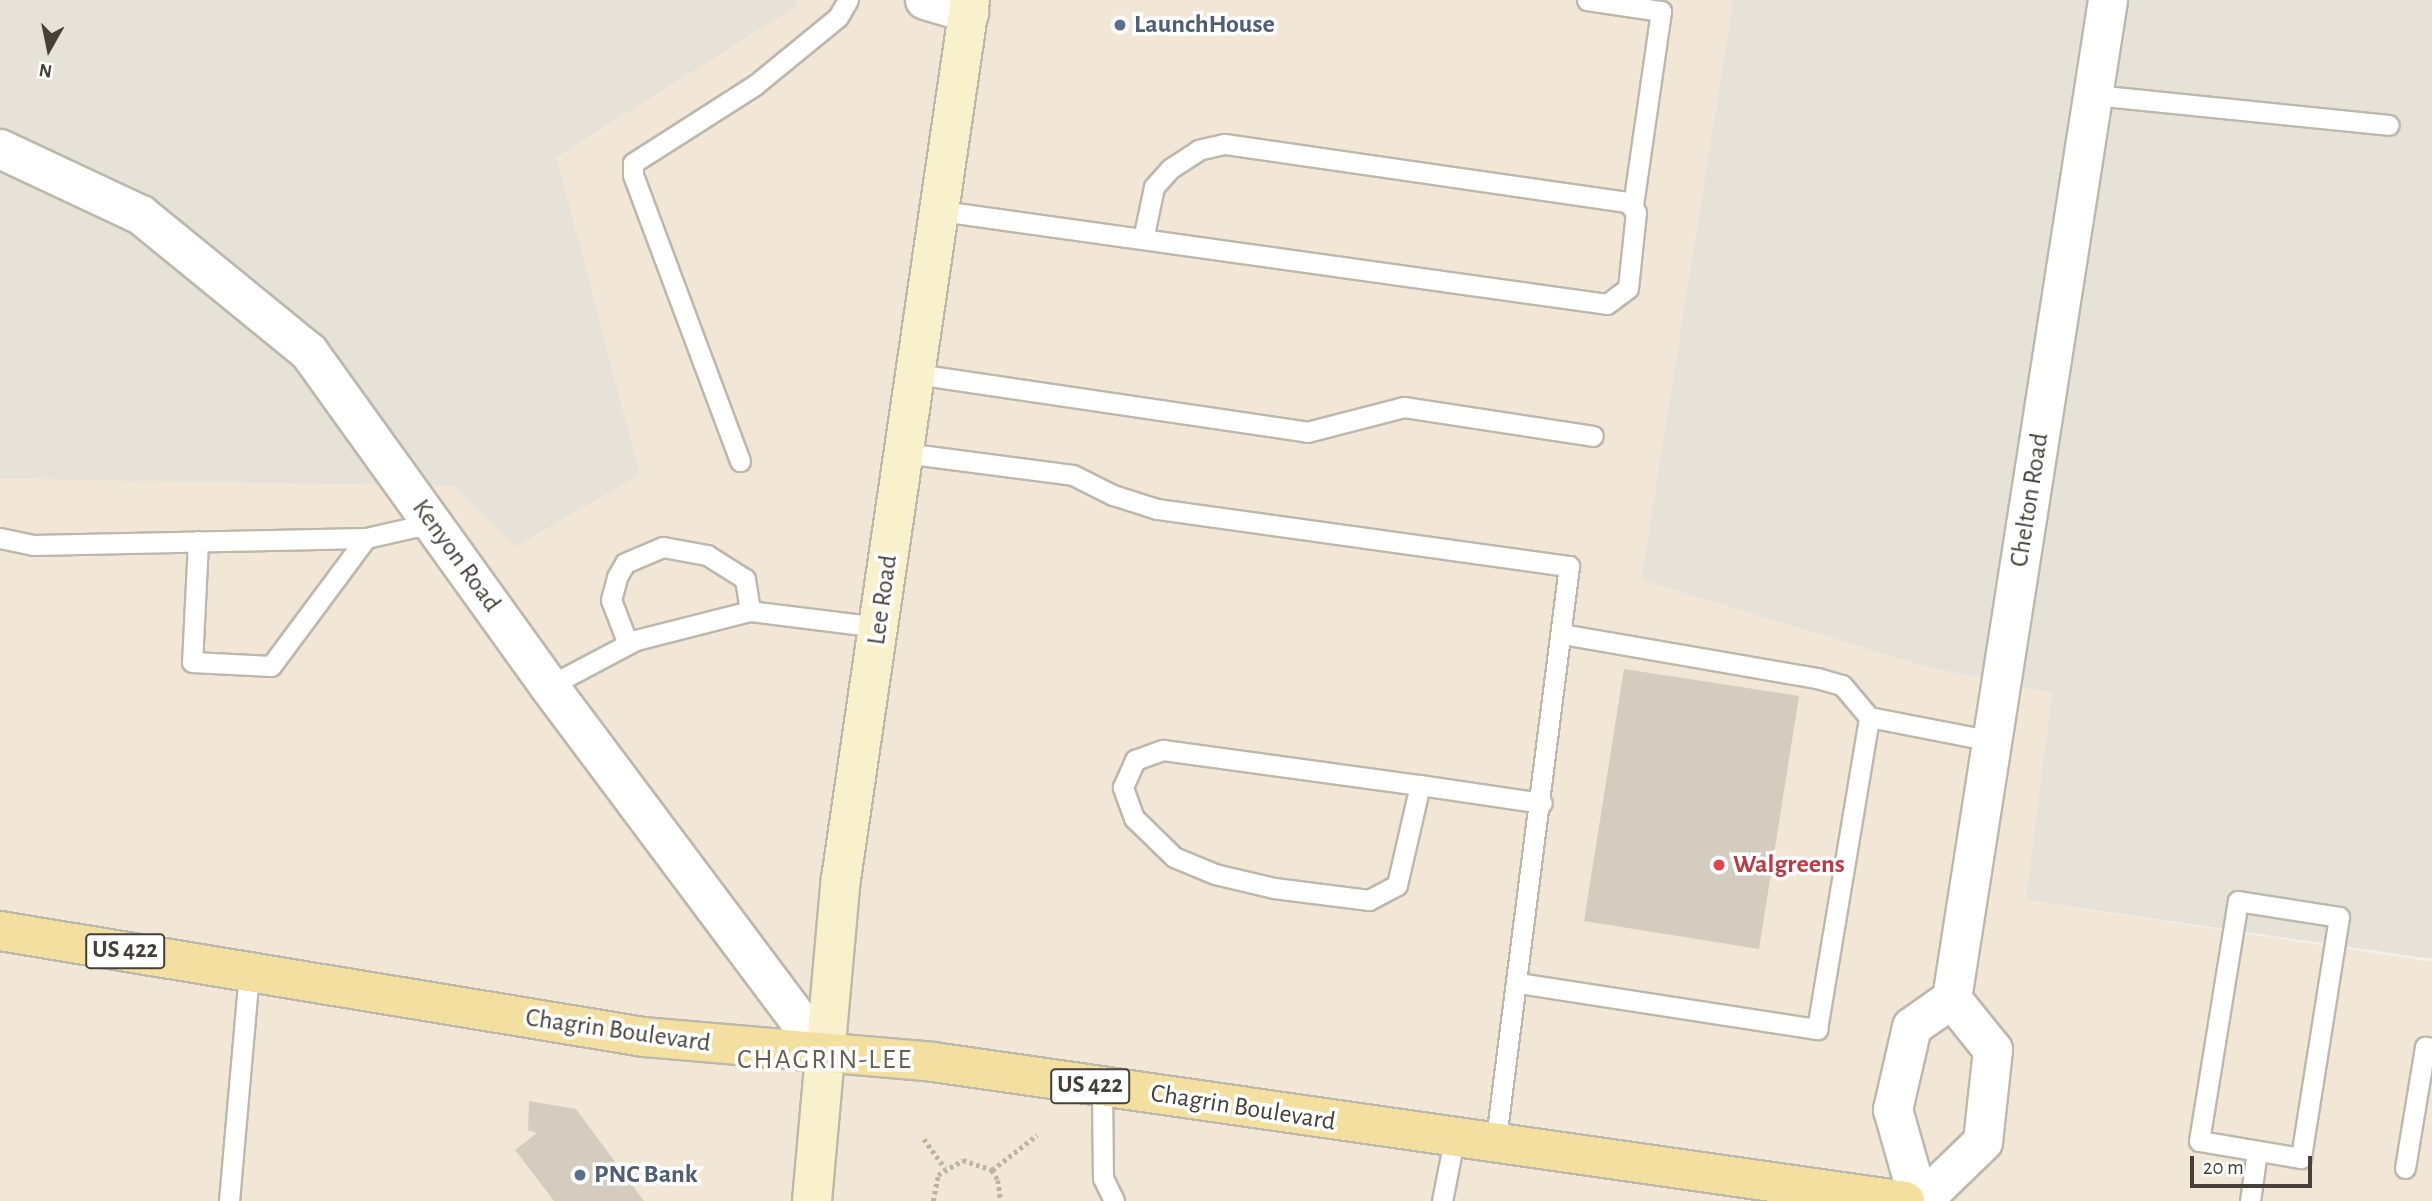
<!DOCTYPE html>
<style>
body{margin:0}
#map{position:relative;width:2432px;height:1201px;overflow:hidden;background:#f2f0e8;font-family:"Alegreya Sans",sans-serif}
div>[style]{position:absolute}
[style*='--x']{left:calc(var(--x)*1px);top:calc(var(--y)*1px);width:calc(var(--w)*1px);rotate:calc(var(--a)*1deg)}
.residential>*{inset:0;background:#e6e2d7}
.commercial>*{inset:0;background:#f2e7d6}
.building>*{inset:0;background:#d3ccbf}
.path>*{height:4.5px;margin-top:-2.25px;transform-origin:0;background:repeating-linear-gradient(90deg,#bdb49f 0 3.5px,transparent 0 7px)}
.roads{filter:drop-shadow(2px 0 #bdb8ac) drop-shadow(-2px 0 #bdb8ac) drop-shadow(0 2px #bdb8ac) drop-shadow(0 -2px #bdb8ac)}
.lane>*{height:19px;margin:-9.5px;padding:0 9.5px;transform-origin:9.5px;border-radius:9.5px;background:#fff}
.street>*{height:38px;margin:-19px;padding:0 19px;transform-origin:19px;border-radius:19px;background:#fff}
.secondary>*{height:38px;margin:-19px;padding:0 19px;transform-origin:19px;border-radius:19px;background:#f9f0cc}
.primary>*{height:38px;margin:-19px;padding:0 19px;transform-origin:19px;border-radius:19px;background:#f3e0a1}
.dots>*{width:19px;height:19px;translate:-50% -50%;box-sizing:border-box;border:4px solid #fff;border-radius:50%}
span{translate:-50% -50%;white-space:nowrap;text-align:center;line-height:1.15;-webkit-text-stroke:7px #fff;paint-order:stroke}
.shield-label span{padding:2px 5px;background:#fff;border:2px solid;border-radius:5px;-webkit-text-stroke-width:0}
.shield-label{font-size:24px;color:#454038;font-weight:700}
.service-label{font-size:26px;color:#4e5e75;font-weight:700}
.left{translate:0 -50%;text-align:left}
.street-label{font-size:26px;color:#454038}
.health-label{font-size:26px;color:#be3a42;font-weight:700}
.neighbourhood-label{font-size:28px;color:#675f50;letter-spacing:2px}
.north{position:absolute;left:14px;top:14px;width:70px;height:70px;-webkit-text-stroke:5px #fff;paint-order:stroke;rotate:189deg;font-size:19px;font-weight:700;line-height:28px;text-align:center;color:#454038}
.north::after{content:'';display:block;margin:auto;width:24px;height:32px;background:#454038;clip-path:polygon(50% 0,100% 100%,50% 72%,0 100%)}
.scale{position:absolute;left:2190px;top:1156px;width:122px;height:32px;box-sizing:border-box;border:4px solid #454038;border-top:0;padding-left:9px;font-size:21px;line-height:24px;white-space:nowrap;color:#454038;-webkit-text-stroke:5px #fff;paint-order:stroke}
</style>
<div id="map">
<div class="residential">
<i style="clip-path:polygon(0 0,795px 0,799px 5px,557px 157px,640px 475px,515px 547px,453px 486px,0 479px)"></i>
<i style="clip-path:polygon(1733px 0,2432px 0,2432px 959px,2025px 900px,2052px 693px,1926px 667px,1641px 580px)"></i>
</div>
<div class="commercial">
<i style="clip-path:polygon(795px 0,1733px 0,1641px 580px,1926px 667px,2052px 693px,2026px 900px,2432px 962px,2432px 1201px,0 1201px,0 479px,453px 486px,515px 547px,640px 475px,557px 157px,798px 5px)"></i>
</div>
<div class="building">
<i style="clip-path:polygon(1624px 669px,1799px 696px,1759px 949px,1584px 921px)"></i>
<i style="clip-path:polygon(529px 1101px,576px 1109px,644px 1201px,554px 1201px,515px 1150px,537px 1133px,528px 1130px)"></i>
</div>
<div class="path">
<i style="--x:924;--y:1139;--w:36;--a:54"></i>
<i style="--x:992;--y:1170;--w:57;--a:-37.9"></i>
<i style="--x:933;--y:1201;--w:26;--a:-79"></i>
<i style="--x:938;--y:1175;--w:29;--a:-31"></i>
<i style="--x:963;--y:1160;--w:31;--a:19"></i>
<i style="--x:992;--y:1170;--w:12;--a:59"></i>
<i style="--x:998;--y:1180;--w:21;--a:82"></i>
</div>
<div class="roads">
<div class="lane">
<i style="--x:1587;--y:0;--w:75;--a:8.5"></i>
<i style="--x:1661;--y:11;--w:197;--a:98.2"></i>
<i style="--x:2094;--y:95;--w:296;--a:5.8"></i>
<i style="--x:941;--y:211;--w:672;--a:7.95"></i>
<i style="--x:1607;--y:304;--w:26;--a:-37"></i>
<i style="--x:1628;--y:288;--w:76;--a:-84"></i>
<i style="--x:1636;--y:212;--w:13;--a:-132"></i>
<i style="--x:1627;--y:202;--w:407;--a:-171.8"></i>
<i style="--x:1224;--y:144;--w:26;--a:167"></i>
<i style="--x:1199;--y:150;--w:35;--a:147"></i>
<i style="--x:1170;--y:169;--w:24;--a:132"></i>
<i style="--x:1154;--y:187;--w:53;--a:101.9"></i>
<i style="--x:916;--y:374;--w:395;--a:8.4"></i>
<i style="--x:1307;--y:432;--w:100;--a:-14.5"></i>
<i style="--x:1404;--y:407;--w:191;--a:8.7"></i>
<i style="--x:904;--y:453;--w:170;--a:7.4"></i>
<i style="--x:1073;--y:475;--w:45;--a:26.6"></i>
<i style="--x:1113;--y:495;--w:46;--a:17.7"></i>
<i style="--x:1157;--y:509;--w:416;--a:7.9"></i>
<i style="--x:1569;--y:566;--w:585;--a:97.27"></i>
<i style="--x:740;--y:461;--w:305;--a:-110.5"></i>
<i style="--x:633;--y:175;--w:12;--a:-90"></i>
<i style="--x:633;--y:163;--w:145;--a:-32.6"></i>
<i style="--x:755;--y:85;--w:107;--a:-39.3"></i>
<i style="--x:838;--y:17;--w:20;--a:-60"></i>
<i style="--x:0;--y:538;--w:34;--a:12"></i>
<i style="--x:33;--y:545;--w:333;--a:-1.2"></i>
<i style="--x:366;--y:538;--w:68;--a:-12.8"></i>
<i style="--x:198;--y:541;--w:121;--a:92.8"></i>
<i style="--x:192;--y:662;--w:79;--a:2.9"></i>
<i style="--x:271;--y:666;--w:159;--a:-53.4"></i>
<i style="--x:1562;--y:634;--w:259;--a:9.8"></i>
<i style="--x:1817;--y:678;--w:26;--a:16"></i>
<i style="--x:1842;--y:685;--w:42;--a:49.8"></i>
<i style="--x:1869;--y:717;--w:125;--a:11"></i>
<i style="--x:628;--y:644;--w:47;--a:-111.1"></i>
<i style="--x:611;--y:600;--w:24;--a:-75"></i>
<i style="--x:617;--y:577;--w:16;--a:-60"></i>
<i style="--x:625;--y:563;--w:41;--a:-22.8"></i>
<i style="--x:663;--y:547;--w:45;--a:10.3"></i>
<i style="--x:707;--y:555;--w:45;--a:32.3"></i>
<i style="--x:745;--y:579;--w:32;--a:81"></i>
<i style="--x:549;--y:686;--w:98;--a:-27.9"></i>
<i style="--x:636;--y:640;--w:118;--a:-14.3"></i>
<i style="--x:750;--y:611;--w:130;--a:7.1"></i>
<i style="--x:1420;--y:785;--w:103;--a:103"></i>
<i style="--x:1397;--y:885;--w:32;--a:152"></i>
<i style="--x:1369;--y:900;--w:96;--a:-172.8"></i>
<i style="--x:1274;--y:888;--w:61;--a:-166.7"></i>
<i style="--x:1215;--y:874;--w:44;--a:-157.5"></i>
<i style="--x:1174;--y:857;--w:56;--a:-135.7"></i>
<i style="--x:1134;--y:818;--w:33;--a:-110"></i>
<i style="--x:1123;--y:787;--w:30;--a:-66"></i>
<i style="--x:1135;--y:760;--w:30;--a:-20"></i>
<i style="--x:1163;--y:750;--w:259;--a:7.8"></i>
<i style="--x:1420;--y:785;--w:123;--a:8.4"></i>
<i style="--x:2238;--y:901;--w:102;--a:9"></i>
<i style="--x:2339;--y:917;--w:244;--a:99"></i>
<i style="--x:2301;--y:1158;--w:103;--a:-170.5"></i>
<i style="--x:2199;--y:1141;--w:243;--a:-80.8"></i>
<i style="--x:1519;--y:983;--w:302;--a:8.8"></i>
<i style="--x:1817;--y:1029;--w:316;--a:-80.5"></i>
<i style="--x:1102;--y:1087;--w:91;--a:89.4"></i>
<i style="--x:1103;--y:1178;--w:25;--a:64"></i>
<i style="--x:2405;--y:1168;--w:123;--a:-80.6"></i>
<i style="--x:2425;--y:1047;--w:7;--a:8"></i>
<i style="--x:229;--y:1201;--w:228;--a:-85"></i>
<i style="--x:1442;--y:1201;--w:62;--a:-78.9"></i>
<i style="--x:2250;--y:1201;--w:50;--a:-82"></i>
</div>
<div class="street">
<i style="--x:925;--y:0;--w:46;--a:16.5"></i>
<i style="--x:0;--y:149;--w:156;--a:25.1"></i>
<i style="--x:141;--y:215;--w:217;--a:39.2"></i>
<i style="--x:309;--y:352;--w:411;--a:54.3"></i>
<i style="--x:549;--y:686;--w:464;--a:53.2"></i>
<i style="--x:1919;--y:1201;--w:95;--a:-105.9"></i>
<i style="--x:1893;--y:1110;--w:85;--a:-77.1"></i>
<i style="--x:1912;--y:1027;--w:49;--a:-35"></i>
<i style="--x:1952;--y:999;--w:1011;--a:-81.12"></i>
<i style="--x:1922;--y:1201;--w:85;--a:-44"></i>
<i style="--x:1983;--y:1142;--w:93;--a:-83.8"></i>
<i style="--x:1993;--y:1050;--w:65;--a:-128.8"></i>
</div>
<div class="secondary">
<i style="--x:812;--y:1201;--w:323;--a:-84.9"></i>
<i style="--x:841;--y:879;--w:888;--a:-81.65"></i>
</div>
<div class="primary">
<i style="--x:0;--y:931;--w:653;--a:9.35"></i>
<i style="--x:644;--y:1037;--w:290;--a:4.9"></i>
<i style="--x:933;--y:1062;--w:982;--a:8.14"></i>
</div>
</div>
<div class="dots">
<i style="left:1120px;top:25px;background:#5c6f8a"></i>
<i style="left:1719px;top:865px;background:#e0444e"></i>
<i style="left:580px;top:1175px;background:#5c6f8a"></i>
</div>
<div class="shield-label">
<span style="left:125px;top:951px">US 422</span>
<span style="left:1090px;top:1086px">US 422</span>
</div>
<div class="service-label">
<span class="left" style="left:1134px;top:25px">LaunchHouse</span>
<span class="left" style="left:594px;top:1175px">PNC Bank</span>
</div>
<div class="street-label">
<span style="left:2030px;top:500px;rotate:-81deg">Chelton Road</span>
<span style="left:456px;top:556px;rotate:54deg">Kenyon Road</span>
<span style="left:883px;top:600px;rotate:-82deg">Lee Road</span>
<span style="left:618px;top:1031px;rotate:8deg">Chagrin Boulevard</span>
<span style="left:1243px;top:1108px;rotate:9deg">Chagrin Boulevard</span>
</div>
<div class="health-label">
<span class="left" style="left:1733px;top:865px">Walgreens</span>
</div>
<div class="neighbourhood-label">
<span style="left:825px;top:1060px">CHAGRIN-LEE</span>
</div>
<div class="north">N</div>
<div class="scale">20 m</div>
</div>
